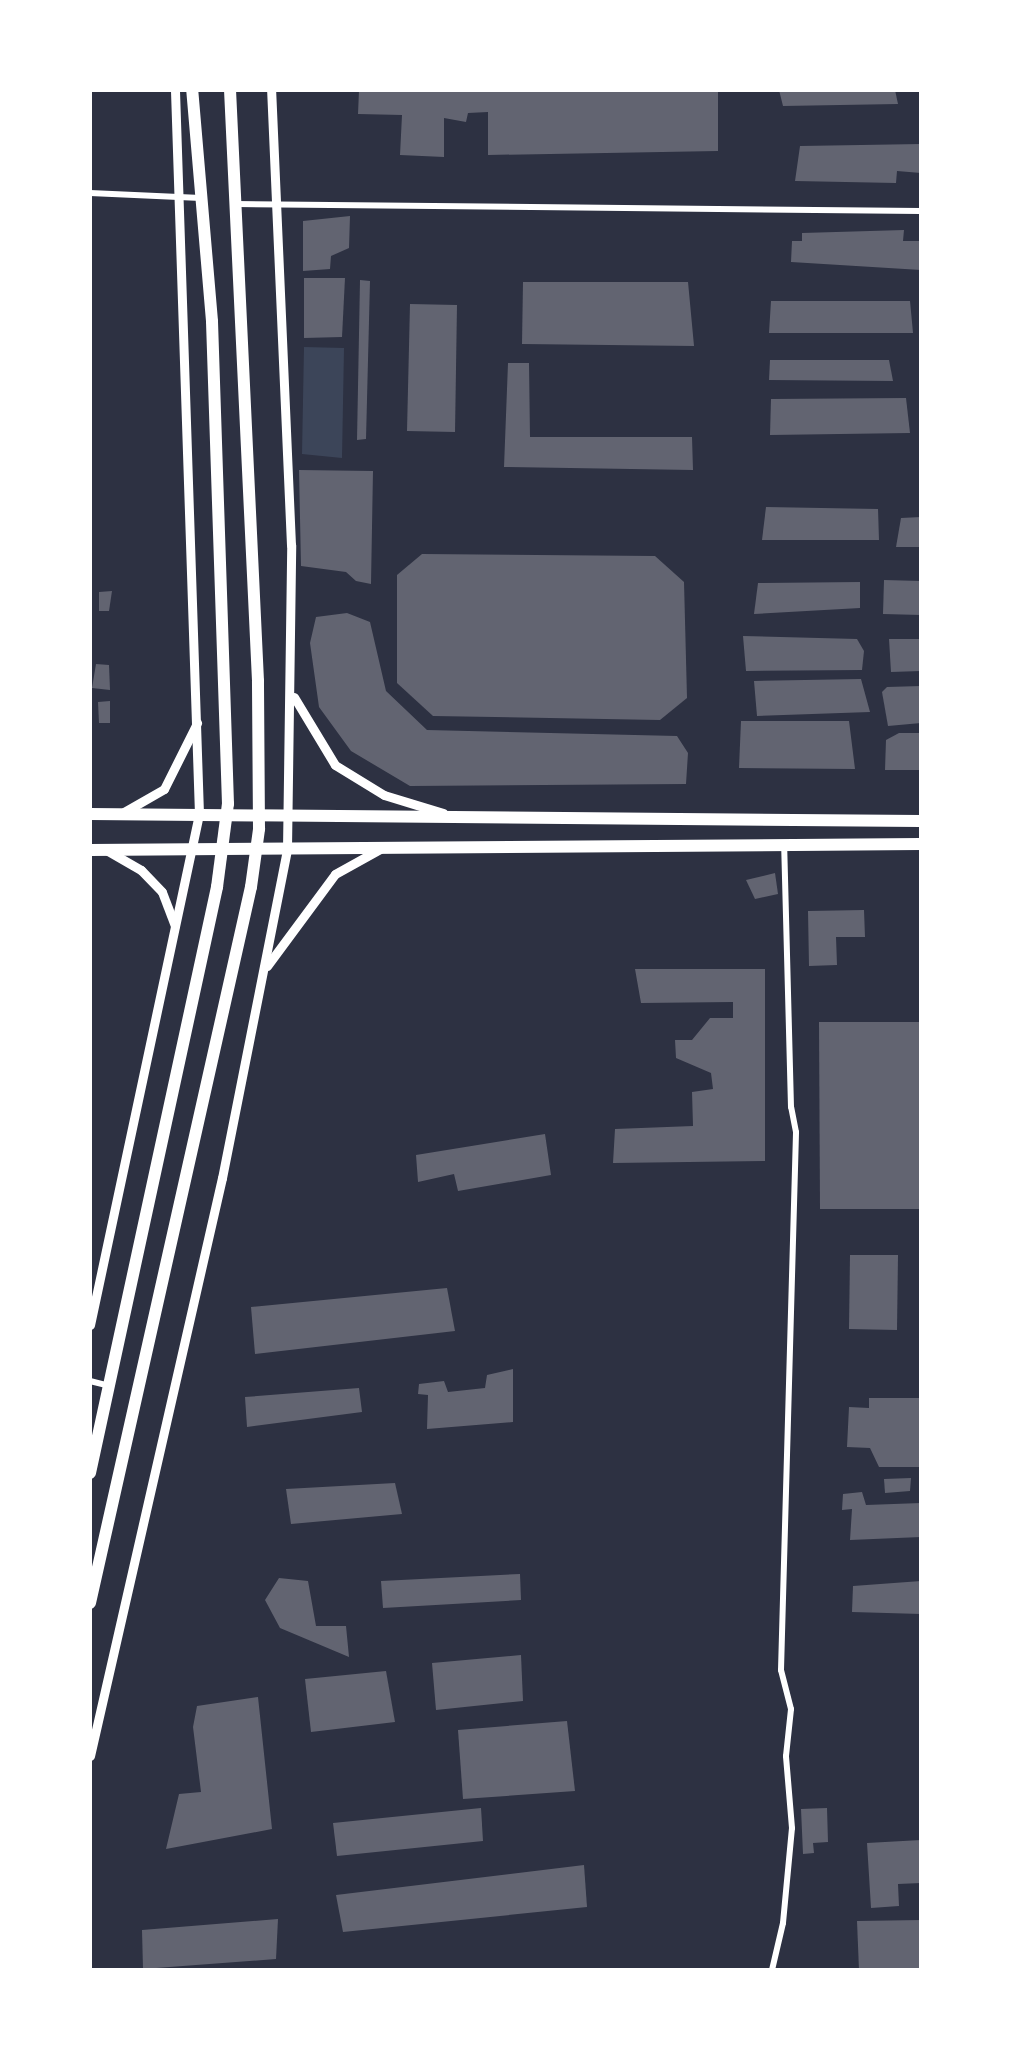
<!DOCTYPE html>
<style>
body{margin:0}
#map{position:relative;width:1011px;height:2060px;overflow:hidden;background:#2d3142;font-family:"Open Sans",sans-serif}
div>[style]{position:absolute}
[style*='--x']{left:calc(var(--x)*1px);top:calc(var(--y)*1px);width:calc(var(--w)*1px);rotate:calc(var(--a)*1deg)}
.green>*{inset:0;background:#3c4559}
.building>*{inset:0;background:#626471}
.minor>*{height:6px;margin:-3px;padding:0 3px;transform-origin:3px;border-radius:3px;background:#fff}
.tertiary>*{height:9px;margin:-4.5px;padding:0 4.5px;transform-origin:4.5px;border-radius:4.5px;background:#fff}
.primary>*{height:12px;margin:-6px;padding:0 6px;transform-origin:6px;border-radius:6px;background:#fff}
span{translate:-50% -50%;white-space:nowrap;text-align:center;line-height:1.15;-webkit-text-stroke:6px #fff;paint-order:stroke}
.frame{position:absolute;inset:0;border:92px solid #fff;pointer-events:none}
</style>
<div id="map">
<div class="green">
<i style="clip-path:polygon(304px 347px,344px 348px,342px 458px,302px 454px)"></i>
</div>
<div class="building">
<i style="clip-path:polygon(359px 90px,718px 90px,718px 151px,488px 155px,488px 112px,468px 113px,466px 122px,444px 118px,444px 157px,400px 155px,402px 115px,358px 114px)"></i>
<i style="clip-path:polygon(779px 90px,895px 90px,898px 104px,783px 106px)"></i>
<i style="clip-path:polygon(921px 144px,921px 173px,897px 171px,896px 183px,795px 181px,800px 146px)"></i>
<i style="clip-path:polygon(350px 216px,349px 248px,331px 256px,330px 269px,303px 271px,303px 221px)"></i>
<i style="clip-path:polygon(904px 230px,903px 241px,921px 241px,921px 270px,791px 262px,792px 241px,802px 241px,802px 233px)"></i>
<i style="clip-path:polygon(304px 278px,345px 278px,342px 337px,304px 338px)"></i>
<i style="clip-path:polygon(360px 280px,370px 281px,366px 439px,357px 440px)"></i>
<i style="clip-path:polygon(523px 282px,688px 282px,694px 346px,522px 344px)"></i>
<i style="clip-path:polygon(771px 301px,910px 301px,913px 333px,769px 333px)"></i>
<i style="clip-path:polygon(410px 304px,457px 305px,455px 432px,407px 431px)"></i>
<i style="clip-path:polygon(770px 360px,889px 360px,893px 381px,769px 380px)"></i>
<i style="clip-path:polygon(508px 363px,529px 363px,530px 437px,692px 437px,693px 470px,504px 467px)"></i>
<i style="clip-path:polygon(906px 398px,910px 433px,770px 435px,771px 399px)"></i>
<i style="clip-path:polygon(299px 470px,373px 471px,371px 584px,356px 581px,346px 572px,301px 566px)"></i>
<i style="clip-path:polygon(766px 507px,878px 509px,879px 540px,762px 540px)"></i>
<i style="clip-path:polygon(921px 517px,921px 547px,896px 547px,901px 518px)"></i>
<i style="clip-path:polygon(422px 554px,655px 556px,684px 582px,687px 698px,660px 720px,433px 716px,397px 683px,397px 575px)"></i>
<i style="clip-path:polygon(884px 580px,921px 581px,921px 615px,883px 614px)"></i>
<i style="clip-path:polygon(860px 582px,860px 608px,754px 614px,758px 583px)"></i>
<i style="clip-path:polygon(112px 591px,109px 611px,99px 611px,99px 592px)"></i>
<i style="clip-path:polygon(347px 613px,370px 622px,386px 691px,427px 730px,677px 736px,688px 753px,686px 784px,410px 786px,351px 751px,319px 707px,310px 643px,316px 617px)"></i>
<i style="clip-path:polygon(743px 636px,857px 639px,864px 651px,862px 670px,746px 671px)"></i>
<i style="clip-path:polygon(889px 639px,921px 639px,921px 671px,891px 672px)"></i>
<i style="clip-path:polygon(96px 664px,109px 665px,110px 690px,92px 688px)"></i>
<i style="clip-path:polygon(861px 679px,870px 712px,757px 716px,754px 681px)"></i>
<i style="clip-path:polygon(921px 686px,921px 723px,888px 726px,882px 692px,887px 687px)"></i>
<i style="clip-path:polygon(110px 701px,110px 723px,99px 723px,98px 702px)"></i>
<i style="clip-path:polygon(741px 721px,849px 721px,855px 769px,739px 768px)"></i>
<i style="clip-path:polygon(899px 733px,921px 733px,921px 770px,885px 770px,886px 740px)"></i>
<i style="clip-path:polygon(775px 873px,778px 894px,755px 899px,746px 880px)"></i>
<i style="clip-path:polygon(864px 910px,865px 937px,836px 937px,837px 965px,809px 966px,808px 911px)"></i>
<i style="clip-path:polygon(635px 969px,765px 969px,765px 1161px,613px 1163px,615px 1129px,693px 1126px,692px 1092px,713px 1089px,711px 1073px,676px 1058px,675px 1040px,692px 1040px,710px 1018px,733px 1018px,733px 1002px,641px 1003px)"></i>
<i style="clip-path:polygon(819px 1022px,921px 1022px,921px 1209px,820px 1209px)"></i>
<i style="clip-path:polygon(545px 1134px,551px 1175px,458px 1191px,454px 1174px,418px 1182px,416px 1155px)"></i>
<i style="clip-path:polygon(850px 1255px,898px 1255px,897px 1330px,849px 1329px)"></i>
<i style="clip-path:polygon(447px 1288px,455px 1331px,255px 1354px,251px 1307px)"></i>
<i style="clip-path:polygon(513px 1369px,513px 1422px,427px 1429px,428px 1395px,418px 1394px,419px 1384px,444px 1381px,448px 1392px,485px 1388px,487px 1375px)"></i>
<i style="clip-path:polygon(359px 1388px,362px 1412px,247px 1427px,245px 1397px)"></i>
<i style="clip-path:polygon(869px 1398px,921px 1398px,921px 1467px,879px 1467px,870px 1448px,847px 1447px,849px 1407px,869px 1408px)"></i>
<i style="clip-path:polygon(911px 1478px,910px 1491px,885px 1493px,884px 1479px)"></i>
<i style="clip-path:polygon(395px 1483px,402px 1514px,291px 1524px,286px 1489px)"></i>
<i style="clip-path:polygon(862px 1492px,866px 1505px,921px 1503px,921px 1537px,850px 1540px,852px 1509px,842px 1510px,843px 1494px)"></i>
<i style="clip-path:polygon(520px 1574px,521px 1600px,383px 1608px,381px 1581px)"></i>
<i style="clip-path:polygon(279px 1578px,308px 1581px,316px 1626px,346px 1626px,349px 1657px,280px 1628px,265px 1600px)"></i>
<i style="clip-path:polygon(921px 1581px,921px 1614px,852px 1612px,853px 1586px)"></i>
<i style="clip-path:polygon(521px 1655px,523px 1701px,436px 1710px,432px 1663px)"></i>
<i style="clip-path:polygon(386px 1671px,395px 1722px,311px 1732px,305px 1679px)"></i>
<i style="clip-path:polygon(258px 1697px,272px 1829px,166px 1849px,179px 1794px,201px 1792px,193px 1727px,197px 1706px)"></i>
<i style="clip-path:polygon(567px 1721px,575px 1791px,463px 1799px,458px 1730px)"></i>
<i style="clip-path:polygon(481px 1808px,483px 1841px,337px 1856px,333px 1823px)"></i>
<i style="clip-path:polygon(827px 1808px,828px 1842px,813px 1843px,814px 1853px,803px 1854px,801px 1809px)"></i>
<i style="clip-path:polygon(921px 1840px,921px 1883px,898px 1884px,899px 1906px,871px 1908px,867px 1843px)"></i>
<i style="clip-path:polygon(584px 1865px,587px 1907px,343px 1932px,336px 1895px)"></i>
<i style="clip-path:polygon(278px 1919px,276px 1959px,143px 1969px,142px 1930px)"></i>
<i style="clip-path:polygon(921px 1920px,921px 1970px,859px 1970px,857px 1921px)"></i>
</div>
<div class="minor">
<i style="--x:90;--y:193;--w:111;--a:2.6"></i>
<i style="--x:236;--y:204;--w:685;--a:0.59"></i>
<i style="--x:90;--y:1381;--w:21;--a:14"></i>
<i style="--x:772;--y:1970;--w:48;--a:-76.8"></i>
<i style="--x:783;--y:1923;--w:95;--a:-84.6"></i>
<i style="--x:792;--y:1828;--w:72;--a:-94.8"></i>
<i style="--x:786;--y:1756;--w:47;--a:-83.9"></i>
<i style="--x:791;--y:1709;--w:40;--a:-104.4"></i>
<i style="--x:781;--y:1670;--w:538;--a:-88.4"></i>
<i style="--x:796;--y:1132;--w:25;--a:-101"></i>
<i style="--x:791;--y:1107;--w:263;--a:-91.5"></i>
</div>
<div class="tertiary">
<i style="--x:294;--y:697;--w:79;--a:58.9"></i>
<i style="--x:335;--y:765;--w:57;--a:31.5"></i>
<i style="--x:384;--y:795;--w:62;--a:17"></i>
<i style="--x:124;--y:812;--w:46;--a:-29.9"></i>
<i style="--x:164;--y:789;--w:74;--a:-63.4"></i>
<i style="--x:108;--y:851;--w:38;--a:30"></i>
<i style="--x:141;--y:870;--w:30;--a:46"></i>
<i style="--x:162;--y:892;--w:36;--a:69"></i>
<i style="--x:267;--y:966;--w:114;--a:-53.5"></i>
<i style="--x:335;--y:874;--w:51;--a:-29.1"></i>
<i style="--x:90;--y:1325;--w:522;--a:-77.96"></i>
<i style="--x:199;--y:814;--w:724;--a:-91.9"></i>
<i style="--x:90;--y:1756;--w:593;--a:-77.14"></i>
<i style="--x:222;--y:1178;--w:335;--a:-78.8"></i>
<i style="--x:287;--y:849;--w:304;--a:-89.2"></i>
<i style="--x:291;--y:545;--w:455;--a:-92.5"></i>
</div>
<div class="primary">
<i style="--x:90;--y:814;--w:831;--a:0.48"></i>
<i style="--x:90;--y:850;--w:831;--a:-0.41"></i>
<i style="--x:90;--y:1473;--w:600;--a:-77.77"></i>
<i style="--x:217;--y:887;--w:84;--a:-82.5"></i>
<i style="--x:228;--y:804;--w:483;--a:-91.9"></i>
<i style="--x:212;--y:321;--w:232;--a:-94.9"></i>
<i style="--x:90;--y:1603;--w:734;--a:-77.33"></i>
<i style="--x:251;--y:887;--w:59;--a:-82.1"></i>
<i style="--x:259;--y:829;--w:148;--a:-90.4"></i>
<i style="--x:258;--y:681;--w:592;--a:-92.71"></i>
</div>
<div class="frame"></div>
</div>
